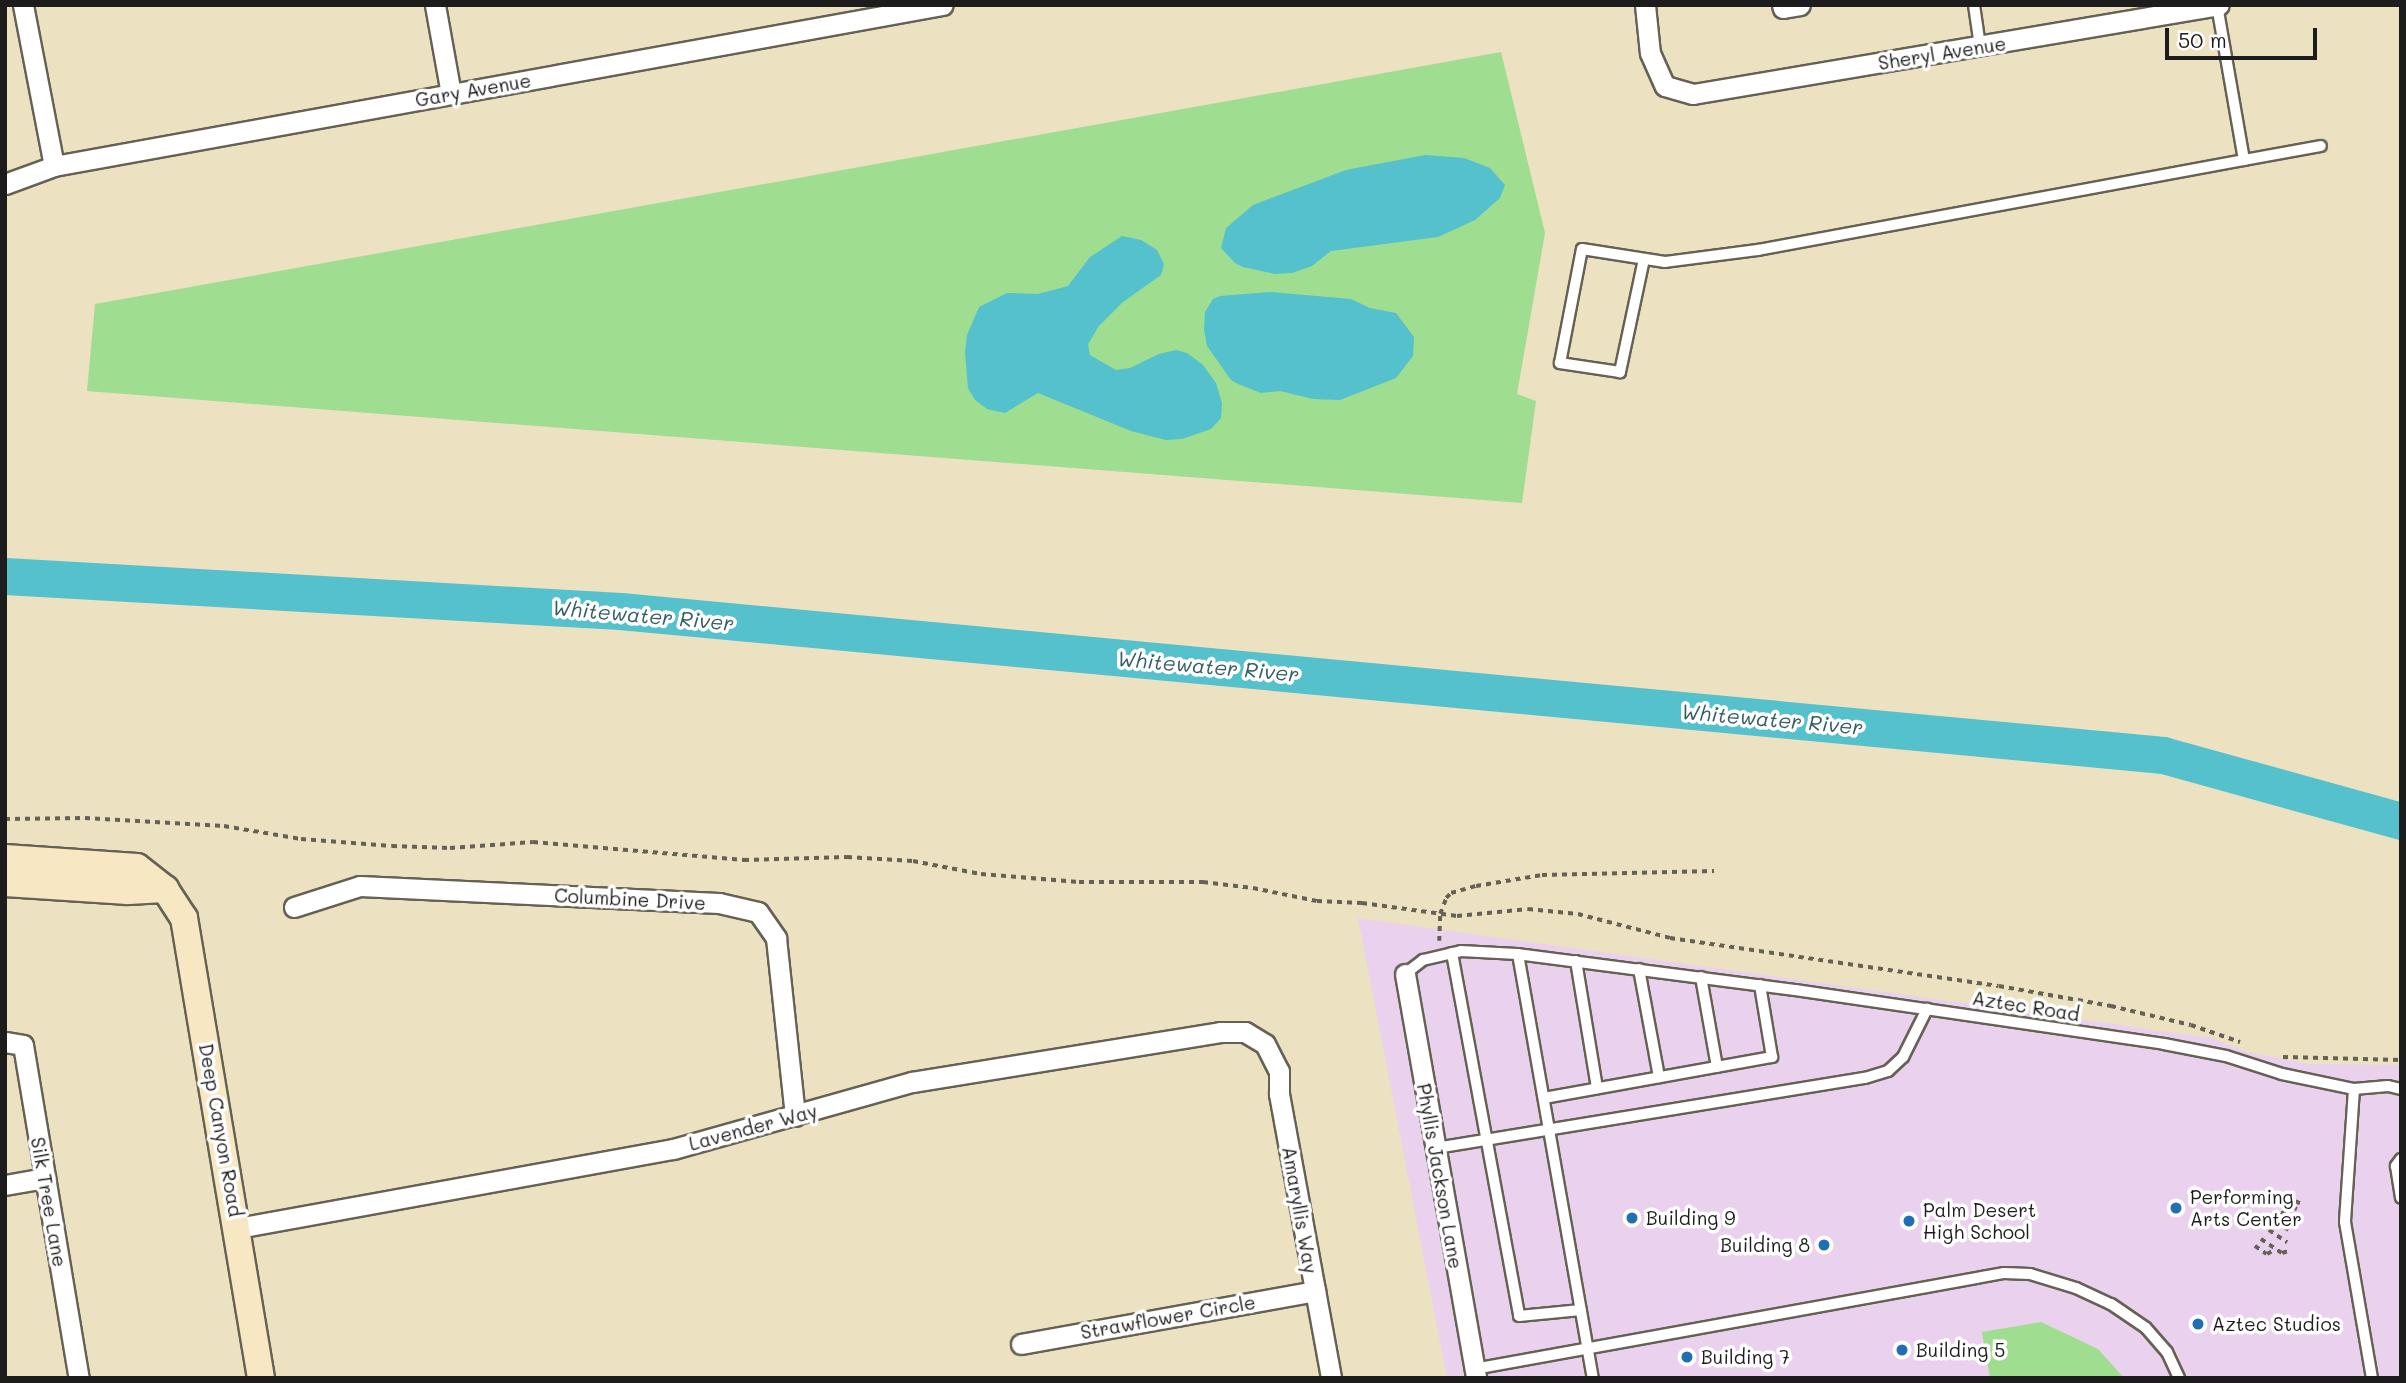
<!DOCTYPE html>
<style>
body{margin:0}
#map{position:relative;width:2406px;height:1383px;overflow:hidden;background:#ece1c0;font-family:Mali,sans-serif}
div>[style]{position:absolute}
[style*='--x']{left:calc(var(--x)*1px);top:calc(var(--y)*1px);width:calc(var(--w)*1px);rotate:calc(var(--a)*1deg)}
.built>*{inset:0;background:#ead1ed}
.green>*{inset:0;background:#9fdd91}
.water>*{inset:0;background:#54c1cc}
.river>*{height:37px;margin:-18.5px;padding:0 18.5px;transform-origin:18.5px;border-radius:18.5px;background:#54c1cc}
.path>*{height:3.5px;margin-top:-1.75px;transform-origin:0;background:repeating-linear-gradient(90deg,#656155 0 5px,transparent 0 10px)}
.roads{filter:drop-shadow(2px 0 #656155) drop-shadow(-2px 0 #656155) drop-shadow(0 2px #656155) drop-shadow(0 -2px #656155)}
.lane>*{height:10px;margin:-5px;padding:0 5px;transform-origin:5px;border-radius:5px;background:#fff}
.street>*{height:19px;margin:-9.5px;padding:0 9.5px;transform-origin:9.5px;border-radius:9.5px;background:#fff}
.secondary>*{height:26px;margin:-13px;padding:0 13px;transform-origin:13px;border-radius:13px;background:#f7e8c3}
.dots>*{width:19px;height:19px;translate:-50% -50%;box-sizing:border-box;border:4px solid #fff;border-radius:50%}
span{translate:-50% -50%;white-space:nowrap;text-align:center;line-height:1.15;-webkit-text-stroke:7px #fff;paint-order:stroke}
.street-label{font-size:19px;color:#1c1c1c}
.poi-label{font-size:19px;color:#1c1c1c}
.left{translate:0 -50%;text-align:left}
.right{translate:-100% -50%;text-align:right}
.water-label{font-size:21px;color:#325e62;font-style:italic}
.frame{position:absolute;inset:0;border:7px solid #1c1c1c;pointer-events:none}
.scale{position:absolute;left:2165px;top:28px;width:152px;height:32px;box-sizing:border-box;border:4px solid #1c1c1c;border-top:0;padding-left:9px;font-size:21px;line-height:24px;white-space:nowrap;color:#1c1c1c;-webkit-text-stroke:5px #fff;paint-order:stroke}
</style>
<div id="map">
<div class="built">
<i style="clip-path:polygon(1358px 918px,2212px 1038px,2247px 1052px,2309px 1064px,2401px 1065px,2401px 1378px,1447px 1378px)"></i>
</div>
<div class="green">
<i style="clip-path:polygon(1501px 52px,1545px 233px,1517px 394px,1536px 401px,1522px 503px,87px 391px,95px 304px)"></i>
<i style="clip-path:polygon(2041px 1322px,2098px 1349px,2124px 1378px,1990px 1378px,1982px 1332px)"></i>
</div>
<div class="water">
<i style="clip-path:polygon(1425px 155px,1464px 158px,1490px 168px,1505px 185px,1500px 198px,1475px 220px,1438px 237px,1331px 251px,1312px 266px,1292px 273px,1275px 274px,1243px 267px,1235px 263px,1221px 248px,1226px 228px,1253px 205px,1346px 170px)"></i>
<i style="clip-path:polygon(1122px 236px,1141px 240px,1157px 250px,1164px 264px,1161px 275px,1123px 302px,1099px 326px,1088px 344px,1090px 355px,1116px 370px,1130px 368px,1159px 354px,1176px 350px,1187px 353px,1203px 365px,1216px 383px,1222px 403px,1221px 418px,1211px 429px,1182px 439px,1166px 440px,1131px 431px,1038px 393px,1005px 413px,987px 409px,975px 400px,968px 388px,965px 352px,967px 335px,979px 307px,1007px 293px,1038px 294px,1068px 286px,1090px 257px)"></i>
<i style="clip-path:polygon(1269px 292px,1351px 299px,1370px 308px,1396px 313px,1414px 337px,1413px 356px,1396px 378px,1340px 400px,1313px 399px,1280px 391px,1261px 393px,1238px 384px,1231px 380px,1207px 346px,1204px 329px,1205px 312px,1213px 299px,1220px 296px)"></i>
</div>
<div class="river">
<i style="--x:5;--y:576;--w:616;--a:3.26"></i>
<i style="--x:620;--y:611;--w:1550;--a:5.33"></i>
<i style="--x:2163;--y:755;--w:247;--a:15.5"></i>
</div>
<div class="path">
<i style="--x:5;--y:819;--w:80;--a:-0.7"></i>
<i style="--x:85;--y:818;--w:139;--a:3.3"></i>
<i style="--x:224;--y:826;--w:78;--a:9.6"></i>
<i style="--x:301;--y:839;--w:91;--a:4.4"></i>
<i style="--x:392;--y:846;--w:58;--a:2"></i>
<i style="--x:450;--y:848;--w:83;--a:-4.1"></i>
<i style="--x:533;--y:842;--w:212;--a:4.9"></i>
<i style="--x:744;--y:860;--w:103;--a:-1.7"></i>
<i style="--x:847;--y:857;--w:66;--a:3.5"></i>
<i style="--x:913;--y:861;--w:69;--a:10.8"></i>
<i style="--x:981;--y:874;--w:98;--a:4.7"></i>
<i style="--x:1079;--y:882;--w:124;--a:0"></i>
<i style="--x:1203;--y:882;--w:50;--a:6.8"></i>
<i style="--x:1253;--y:888;--w:65;--a:11.5"></i>
<i style="--x:1317;--y:901;--w:45;--a:2.5"></i>
<i style="--x:1362;--y:903;--w:96;--a:7.8"></i>
<i style="--x:1457;--y:916;--w:71;--a:-5.6"></i>
<i style="--x:1528;--y:909;--w:50;--a:5.7"></i>
<i style="--x:1578;--y:914;--w:95;--a:14.6"></i>
<i style="--x:1670;--y:938;--w:332;--a:8.3"></i>
<i style="--x:1999;--y:986;--w:114;--a:10.1"></i>
<i style="--x:2111;--y:1006;--w:82;--a:13.4"></i>
<i style="--x:2191;--y:1025;--w:52;--a:19.1"></i>
<i style="--x:1439;--y:941;--w:27;--a:-88"></i>
<i style="--x:1440;--y:914;--w:17;--a:-69"></i>
<i style="--x:1446;--y:898;--w:7;--a:-45"></i>
<i style="--x:1451;--y:893;--w:26;--a:-16"></i>
<i style="--x:1476;--y:886;--w:67;--a:-9.5"></i>
<i style="--x:1542;--y:875;--w:172;--a:-1.3"></i>
<i style="--x:2283;--y:1057;--w:118;--a:1.5"></i>
<i style="--x:2286;--y:1198;--w:15;--a:20"></i>
<i style="--x:2285;--y:1204;--w:13;--a:23"></i>
<i style="--x:2281;--y:1212;--w:13;--a:27"></i>
<i style="--x:2276;--y:1222;--w:15;--a:32"></i>
<i style="--x:2269;--y:1230;--w:22;--a:34"></i>
<i style="--x:2261;--y:1239;--w:25;--a:34"></i>
<i style="--x:2282;--y:1253;--w:6;--a:-18"></i>
<i style="--x:2255;--y:1246;--w:14;--a:34"></i>
<i style="--x:2267;--y:1254;--w:10;--a:-29"></i>
</div>
<div class="roads">
<div class="lane">
<i style="--x:1974;--y:5;--w:41;--a:81.7"></i>
<i style="--x:2244;--y:160;--w:78;--a:-10.3"></i>
<i style="--x:1644;--y:259;--w:116;--a:102"></i>
<i style="--x:1620;--y:372;--w:61;--a:-171.5"></i>
<i style="--x:1560;--y:363;--w:116;--a:-79.1"></i>
<i style="--x:1582;--y:249;--w:84;--a:8.9"></i>
<i style="--x:1665;--y:262;--w:94;--a:-7.4"></i>
<i style="--x:1758;--y:250;--w:494;--a:-10.5"></i>
<i style="--x:2244;--y:160;--w:157;--a:-99.9"></i>
<i style="--x:1452;--y:953;--w:369;--a:79.5"></i>
<i style="--x:1519;--y:1316;--w:62;--a:-5.5"></i>
<i style="--x:1518;--y:954;--w:431;--a:80"></i>
<i style="--x:1576;--y:961;--w:129;--a:80.6"></i>
<i style="--x:1639;--y:969;--w:110;--a:79.5"></i>
<i style="--x:1405;--y:974;--w:23;--a:-38"></i>
<i style="--x:1423;--y:960;--w:39;--a:-13"></i>
<i style="--x:1461;--y:951;--w:56;--a:3.1"></i>
<i style="--x:1517;--y:954;--w:280;--a:7.4"></i>
<i style="--x:1795;--y:990;--w:373;--a:8.3"></i>
<i style="--x:2164;--y:1044;--w:63;--a:11"></i>
<i style="--x:2226;--y:1056;--w:59;--a:17.8"></i>
<i style="--x:2282;--y:1074;--w:74;--a:11.8"></i>
<i style="--x:2354;--y:1089;--w:133;--a:93.9"></i>
<i style="--x:2345;--y:1222;--w:158;--a:80.2"></i>
<i style="--x:1701;--y:977;--w:91;--a:79.9"></i>
<i style="--x:2354;--y:1089;--w:34;--a:-5"></i>
<i style="--x:2388;--y:1086;--w:13;--a:13"></i>
<i style="--x:1544;--y:1098;--w:232;--a:-10.2"></i>
<i style="--x:1772;--y:1057;--w:73;--a:-99.5"></i>
<i style="--x:1436;--y:1148;--w:435;--a:-9.3"></i>
<i style="--x:1865;--y:1078;--w:24;--a:-17"></i>
<i style="--x:1888;--y:1071;--w:21;--a:-43"></i>
<i style="--x:1903;--y:1057;--w:54;--a:-63.4"></i>
<i style="--x:2401;--y:1159;--w:9;--a:126"></i>
<i style="--x:2396;--y:1166;--w:32;--a:81"></i>
<i style="--x:1474;--y:1369;--w:539;--a:-10.27"></i>
<i style="--x:2004;--y:1273;--w:26;--a:2"></i>
<i style="--x:2030;--y:1274;--w:48;--a:16.9"></i>
<i style="--x:2076;--y:1288;--w:38;--a:25"></i>
<i style="--x:2111;--y:1304;--w:42;--a:34.4"></i>
<i style="--x:2146;--y:1328;--w:32;--a:49"></i>
<i style="--x:2167;--y:1352;--w:29;--a:65"></i>
</div>
<div class="street">
<i style="--x:23;--y:5;--w:164;--a:79.1"></i>
<i style="--x:435;--y:5;--w:90;--a:79.8"></i>
<i style="--x:1645;--y:5;--w:48;--a:84.1"></i>
<i style="--x:1650;--y:53;--w:36;--a:66"></i>
<i style="--x:1665;--y:86;--w:29;--a:16"></i>
<i style="--x:1693;--y:94;--w:533;--a:-9.6"></i>
<i style="--x:1782;--y:5;--w:3;--a:72"></i>
<i style="--x:1783;--y:8;--w:17;--a:-10"></i>
<i style="--x:5;--y:184;--w:52;--a:-20.2"></i>
<i style="--x:54;--y:166;--w:903;--a:-10.27"></i>
<i style="--x:294;--y:907;--w:69;--a:-17.7"></i>
<i style="--x:360;--y:886;--w:359;--a:2.7"></i>
<i style="--x:719;--y:903;--w:40;--a:13"></i>
<i style="--x:758;--y:912;--w:32;--a:55"></i>
<i style="--x:776;--y:938;--w:179;--a:83.9"></i>
<i style="--x:1405;--y:974;--w:410;--a:80"></i>
<i style="--x:5;--y:1042;--w:18;--a:9"></i>
<i style="--x:23;--y:1045;--w:338;--a:80.5"></i>
<i style="--x:5;--y:1185;--w:41;--a:-9.9"></i>
<i style="--x:238;--y:1228;--w:442;--a:-10.3"></i>
<i style="--x:673;--y:1149;--w:248;--a:-15.7"></i>
<i style="--x:912;--y:1082;--w:312;--a:-9.2"></i>
<i style="--x:1220;--y:1032;--w:25;--a:0"></i>
<i style="--x:1245;--y:1032;--w:23;--a:31"></i>
<i style="--x:1265;--y:1044;--w:30;--a:63"></i>
<i style="--x:1279;--y:1071;--w:23;--a:90"></i>
<i style="--x:1279;--y:1094;--w:289;--a:79.6"></i>
<i style="--x:1021;--y:1344;--w:299;--a:-10.2"></i>
</div>
<div class="secondary">
<i style="--x:5;--y:858;--w:132;--a:3.9"></i>
<i style="--x:137;--y:867;--w:36;--a:38"></i>
<i style="--x:165;--y:889;--w:35;--a:57"></i>
<i style="--x:184;--y:918;--w:466;--a:80.5"></i>
<i style="--x:5;--y:883;--w:123;--a:3.7"></i>
<i style="--x:128;--y:891;--w:37;--a:-3"></i>
</div>
</div>
<div class="dots">
<i style="left:2176px;top:1208px;background:#1f6fb2"></i>
<i style="left:1632px;top:1218px;background:#1f6fb2"></i>
<i style="left:1909px;top:1221px;background:#1f6fb2"></i>
<i style="left:1824px;top:1245px;background:#1f6fb2"></i>
<i style="left:2198px;top:1324px;background:#1f6fb2"></i>
<i style="left:1902px;top:1350px;background:#1f6fb2"></i>
<i style="left:1687px;top:1357px;background:#1f6fb2"></i>
</div>
<div class="street-label">
<span style="left:1942px;top:53px;rotate:-9deg">Sheryl Avenue</span>
<span style="left:473px;top:90px;rotate:-10deg">Gary Avenue</span>
<span style="left:630px;top:899px;rotate:3deg">Columbine Drive</span>
<span style="left:2026px;top:1006px;rotate:9deg">Aztec Road</span>
<span style="left:753px;top:1127px;rotate:-15deg">Lavender Way</span>
<span style="left:221px;top:1130px;rotate:80deg">Deep Canyon Road</span>
<span style="left:1440px;top:1176px;rotate:80deg">Phyllis Jackson Lane</span>
<span style="left:49px;top:1202px;rotate:80deg">Silk Tree Lane</span>
<span style="left:1300px;top:1210px;rotate:80deg">Amaryllis Way</span>
<span style="left:1168px;top:1317px;rotate:-10deg">Strawflower Circle</span>
</div>
<div class="poi-label">
<span class="left" style="left:2190px;top:1208px">Performing<br>Arts Center</span>
<span class="left" style="left:1923px;top:1221px">Palm Desert<br>High School</span>
<span class="left" style="left:1646px;top:1218px">Building 9</span>
<span class="right" style="left:1810px;top:1245px">Building 8</span>
<span class="left" style="left:2212px;top:1324px">Aztec Studios</span>
<span class="left" style="left:1916px;top:1350px">Building 5</span>
<span class="left" style="left:1701px;top:1357px">Building 7</span>
</div>
<div class="water-label">
<span style="left:643px;top:615px;rotate:5deg">Whitewater River</span>
<span style="left:1208px;top:666px;rotate:5deg">Whitewater River</span>
<span style="left:1772px;top:719px;rotate:5deg">Whitewater River</span>
</div>
<div class="frame"></div>
<div class="scale">50 m</div>
</div>
